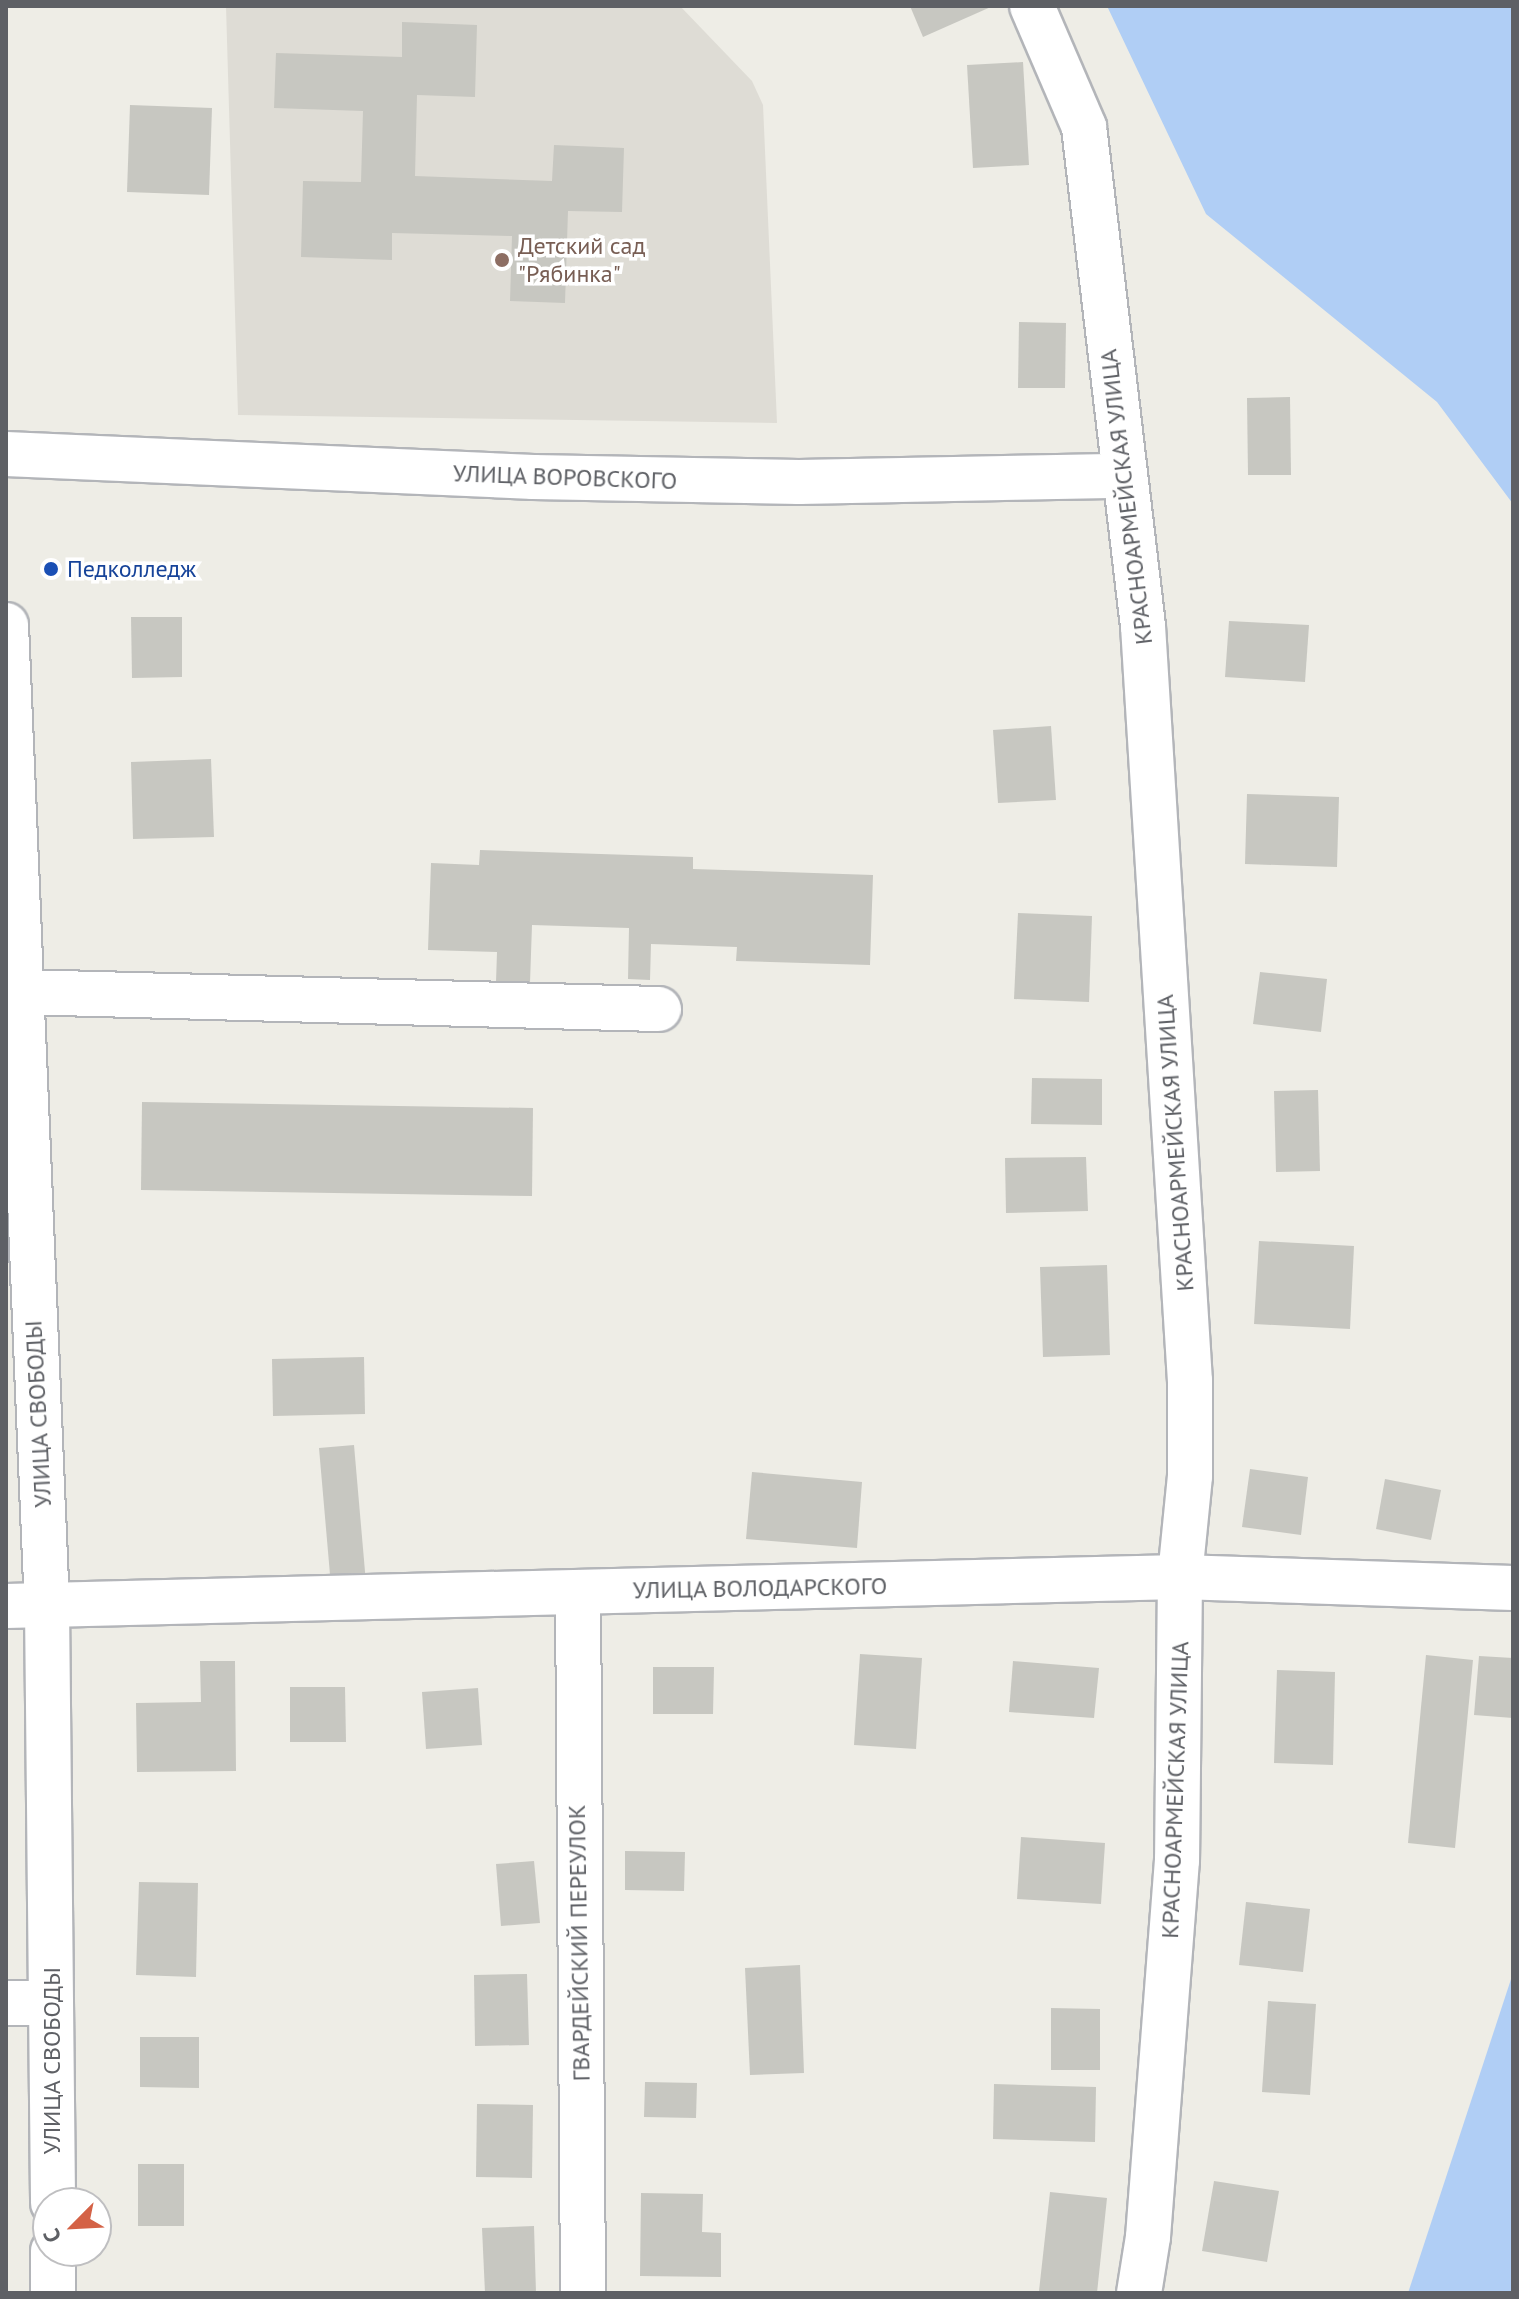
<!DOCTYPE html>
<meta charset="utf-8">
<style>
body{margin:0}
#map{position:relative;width:1519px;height:2299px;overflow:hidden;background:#eeede6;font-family:"PT Sans",sans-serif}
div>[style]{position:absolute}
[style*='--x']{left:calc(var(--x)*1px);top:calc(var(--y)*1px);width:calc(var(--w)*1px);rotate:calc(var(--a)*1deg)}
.education>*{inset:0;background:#dedcd5}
.water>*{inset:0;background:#b0cef5}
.building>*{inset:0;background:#c7c7c1}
.roads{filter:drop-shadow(2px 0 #b3b5b9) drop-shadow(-2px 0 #b3b5b9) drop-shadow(0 2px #b3b5b9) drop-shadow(0 -2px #b3b5b9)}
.minor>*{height:44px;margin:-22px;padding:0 22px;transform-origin:22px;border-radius:22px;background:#fff}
.dots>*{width:22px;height:22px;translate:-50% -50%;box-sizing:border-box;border:4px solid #fff;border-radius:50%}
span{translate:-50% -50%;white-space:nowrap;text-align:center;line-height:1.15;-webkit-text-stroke:7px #fff;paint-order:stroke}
.education-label{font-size:24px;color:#785e54}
.left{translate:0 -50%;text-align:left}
.street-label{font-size:24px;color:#5e6065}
.transit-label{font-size:24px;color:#164399}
.frame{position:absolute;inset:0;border:8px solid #5e6065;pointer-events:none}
.north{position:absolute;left:32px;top:2187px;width:80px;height:80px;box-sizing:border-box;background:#fff;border:2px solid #bfbfc1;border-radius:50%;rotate:246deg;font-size:22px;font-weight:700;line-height:32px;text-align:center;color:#5e6065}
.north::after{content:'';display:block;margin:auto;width:28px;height:36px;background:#d46246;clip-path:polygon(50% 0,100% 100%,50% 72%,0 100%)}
</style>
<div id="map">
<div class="education">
<i style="clip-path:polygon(226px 6px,680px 6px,752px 81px,763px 105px,777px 423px,238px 415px)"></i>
</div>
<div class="water">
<i style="clip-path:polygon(1107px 6px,1513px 6px,1513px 504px,1437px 402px,1206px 214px)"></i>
<i style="clip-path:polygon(1513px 1973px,1513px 2293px,1408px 2293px)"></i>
</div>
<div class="building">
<i style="clip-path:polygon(910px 6px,993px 6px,923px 37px)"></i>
<i style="clip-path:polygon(402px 22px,477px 25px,475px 97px,417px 95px,415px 176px,552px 181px,554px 145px,624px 148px,622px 212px,568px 211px,565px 303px,510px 301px,512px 236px,392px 233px,392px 260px,301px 257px,303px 181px,361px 182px,363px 111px,274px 108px,276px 53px,402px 57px)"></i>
<i style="clip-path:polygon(1023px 62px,1029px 165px,973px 168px,967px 65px)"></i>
<i style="clip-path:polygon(130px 105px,212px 108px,209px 195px,127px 192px)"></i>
<i style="clip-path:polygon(1019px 322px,1066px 323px,1065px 388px,1018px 388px)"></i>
<i style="clip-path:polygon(1290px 397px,1291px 475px,1248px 475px,1247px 398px)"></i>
<i style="clip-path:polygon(131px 617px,182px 617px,182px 677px,132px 678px)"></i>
<i style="clip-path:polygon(1229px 621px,1309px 625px,1305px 682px,1225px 677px)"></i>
<i style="clip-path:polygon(1051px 726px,1056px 800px,998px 803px,993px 730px)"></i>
<i style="clip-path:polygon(211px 759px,214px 837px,133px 839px,131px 762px)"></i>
<i style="clip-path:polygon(1247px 794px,1339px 797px,1337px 867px,1245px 864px)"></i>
<i style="clip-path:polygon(480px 850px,693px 857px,693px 869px,873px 875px,870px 965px,736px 961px,737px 947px,651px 944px,650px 980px,628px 979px,629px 928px,532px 925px,530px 983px,496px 982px,497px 952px,428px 950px,431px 863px,479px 865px)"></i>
<i style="clip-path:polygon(1018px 913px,1092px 916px,1089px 1002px,1014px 999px)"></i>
<i style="clip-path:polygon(1260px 972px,1327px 979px,1321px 1032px,1253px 1024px)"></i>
<i style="clip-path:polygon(1032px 1078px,1102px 1079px,1102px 1125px,1031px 1124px)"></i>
<i style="clip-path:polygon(1318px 1090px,1320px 1171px,1276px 1172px,1274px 1091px)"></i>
<i style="clip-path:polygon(142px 1102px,533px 1108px,532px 1196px,141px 1190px)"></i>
<i style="clip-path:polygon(1086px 1157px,1088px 1211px,1006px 1213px,1005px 1158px)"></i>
<i style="clip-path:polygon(1259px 1241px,1354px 1246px,1350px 1329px,1254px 1324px)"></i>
<i style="clip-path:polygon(1107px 1265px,1110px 1355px,1043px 1357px,1040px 1267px)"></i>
<i style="clip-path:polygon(364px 1357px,365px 1414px,273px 1416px,272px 1359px)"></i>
<i style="clip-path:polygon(354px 1445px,366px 1583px,331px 1586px,319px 1448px)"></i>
<i style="clip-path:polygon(1250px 1469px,1308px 1477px,1301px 1535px,1242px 1527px)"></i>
<i style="clip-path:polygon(752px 1472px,862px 1482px,857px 1548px,746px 1539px)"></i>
<i style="clip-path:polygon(1385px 1479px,1441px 1490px,1431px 1540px,1376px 1529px)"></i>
<i style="clip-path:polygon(860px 1654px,922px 1658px,916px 1749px,854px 1745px)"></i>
<i style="clip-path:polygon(1426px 1655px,1473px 1660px,1455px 1848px,1408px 1843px)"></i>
<i style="clip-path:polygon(1479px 1656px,1513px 1658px,1513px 1718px,1474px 1715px)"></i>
<i style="clip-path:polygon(200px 1661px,235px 1661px,236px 1771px,137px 1772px,136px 1703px,201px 1702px)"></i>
<i style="clip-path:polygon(1013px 1661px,1099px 1668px,1094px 1718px,1009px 1712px)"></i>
<i style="clip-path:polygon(653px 1667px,714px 1667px,713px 1714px,653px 1714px)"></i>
<i style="clip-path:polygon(1277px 1670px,1335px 1672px,1333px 1765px,1274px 1763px)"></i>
<i style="clip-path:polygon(290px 1687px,345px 1687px,346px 1742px,290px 1742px)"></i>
<i style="clip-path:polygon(478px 1688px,482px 1745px,426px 1749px,422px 1692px)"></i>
<i style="clip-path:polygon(1021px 1837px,1105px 1843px,1101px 1904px,1017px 1899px)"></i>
<i style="clip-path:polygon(625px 1851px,685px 1852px,684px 1891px,625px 1890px)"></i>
<i style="clip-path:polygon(534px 1861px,540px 1923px,501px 1926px,496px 1864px)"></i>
<i style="clip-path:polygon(139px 1882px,198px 1883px,196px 1977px,136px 1975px)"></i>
<i style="clip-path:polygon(1246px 1902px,1310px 1909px,1303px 1972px,1239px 1965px)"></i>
<i style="clip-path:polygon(800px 1965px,804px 2073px,750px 2075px,745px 1968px)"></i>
<i style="clip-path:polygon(527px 1974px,529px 2045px,475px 2046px,474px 1975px)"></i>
<i style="clip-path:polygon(1268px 2001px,1316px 2004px,1310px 2095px,1262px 2092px)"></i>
<i style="clip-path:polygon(1051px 2008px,1100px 2009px,1100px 2070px,1051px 2070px)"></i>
<i style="clip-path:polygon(140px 2037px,199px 2037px,199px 2088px,140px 2087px)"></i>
<i style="clip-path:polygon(645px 2082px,697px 2083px,696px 2118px,644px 2117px)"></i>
<i style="clip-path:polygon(994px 2084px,1096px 2087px,1095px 2142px,993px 2139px)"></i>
<i style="clip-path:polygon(477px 2104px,533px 2105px,532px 2178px,476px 2177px)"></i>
<i style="clip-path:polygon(138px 2164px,184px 2164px,184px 2226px,138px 2226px)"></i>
<i style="clip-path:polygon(1214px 2181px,1279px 2191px,1267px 2262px,1202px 2251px)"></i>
<i style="clip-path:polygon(1050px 2192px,1107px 2198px,1097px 2293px,1039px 2291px)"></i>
<i style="clip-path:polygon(641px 2193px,703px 2194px,702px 2232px,721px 2233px,721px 2277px,640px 2276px)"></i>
<i style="clip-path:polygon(534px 2226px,536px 2293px,485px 2293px,482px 2228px)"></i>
</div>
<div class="roads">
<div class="minor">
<i style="--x:1032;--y:6;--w:132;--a:66.7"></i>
<i style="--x:1084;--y:127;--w:502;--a:83.26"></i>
<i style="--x:1143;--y:626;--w:756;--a:86.44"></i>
<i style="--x:1190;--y:1381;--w:95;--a:90"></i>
<i style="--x:1190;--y:1476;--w:101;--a:95.7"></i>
<i style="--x:1180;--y:1577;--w:283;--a:90.6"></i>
<i style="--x:1177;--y:1860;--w:378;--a:94.4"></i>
<i style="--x:1148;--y:2237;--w:57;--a:99.1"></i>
<i style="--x:6;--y:454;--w:528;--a:2.5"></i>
<i style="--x:533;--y:477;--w:266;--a:1.1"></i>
<i style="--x:799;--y:482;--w:325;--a:-1.1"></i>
<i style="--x:6;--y:625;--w:982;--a:87.61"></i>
<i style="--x:47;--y:1606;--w:597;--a:89.42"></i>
<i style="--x:21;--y:992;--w:638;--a:1.53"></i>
<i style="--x:578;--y:1592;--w:701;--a:89.59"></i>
<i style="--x:6;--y:1606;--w:1174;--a:-1.42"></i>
<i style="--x:1180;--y:1577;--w:333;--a:1.9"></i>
<i style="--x:6;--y:2003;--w:45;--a:0"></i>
<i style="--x:53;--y:2251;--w:42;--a:90"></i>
</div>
</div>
<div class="dots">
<i style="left:502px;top:260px;background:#8d6e63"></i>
<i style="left:51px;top:569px;background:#1a4fb4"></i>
</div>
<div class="education-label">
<span class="left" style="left:518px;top:260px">Детский сад<br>"Рябинка"</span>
</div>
<div class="street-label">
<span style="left:565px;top:477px;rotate:2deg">УЛИЦА ВОРОВСКОГО</span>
<span style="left:1126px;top:497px;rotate:-97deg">КРАСНОАРМЕЙСКАЯ УЛИЦА</span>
<span style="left:1175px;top:1143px;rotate:-94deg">КРАСНОАРМЕЙСКАЯ УЛИЦА</span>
<span style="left:38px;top:1414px;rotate:-93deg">УЛИЦА СВОБОДЫ</span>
<span style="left:760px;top:1588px;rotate:-1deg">УЛИЦА ВОЛОДАРСКОГО</span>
<span style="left:1175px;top:1790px;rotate:-88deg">КРАСНОАРМЕЙСКАЯ УЛИЦА</span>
<span style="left:579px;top:1943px;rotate:-91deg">ГВАРДЕЙСКИЙ ПЕРЕУЛОК</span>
<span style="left:52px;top:2061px;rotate:-90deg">УЛИЦА СВОБОДЫ</span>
</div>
<div class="transit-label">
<span class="left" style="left:67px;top:569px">Педколледж</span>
</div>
<div class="frame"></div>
<div class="north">С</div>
</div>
